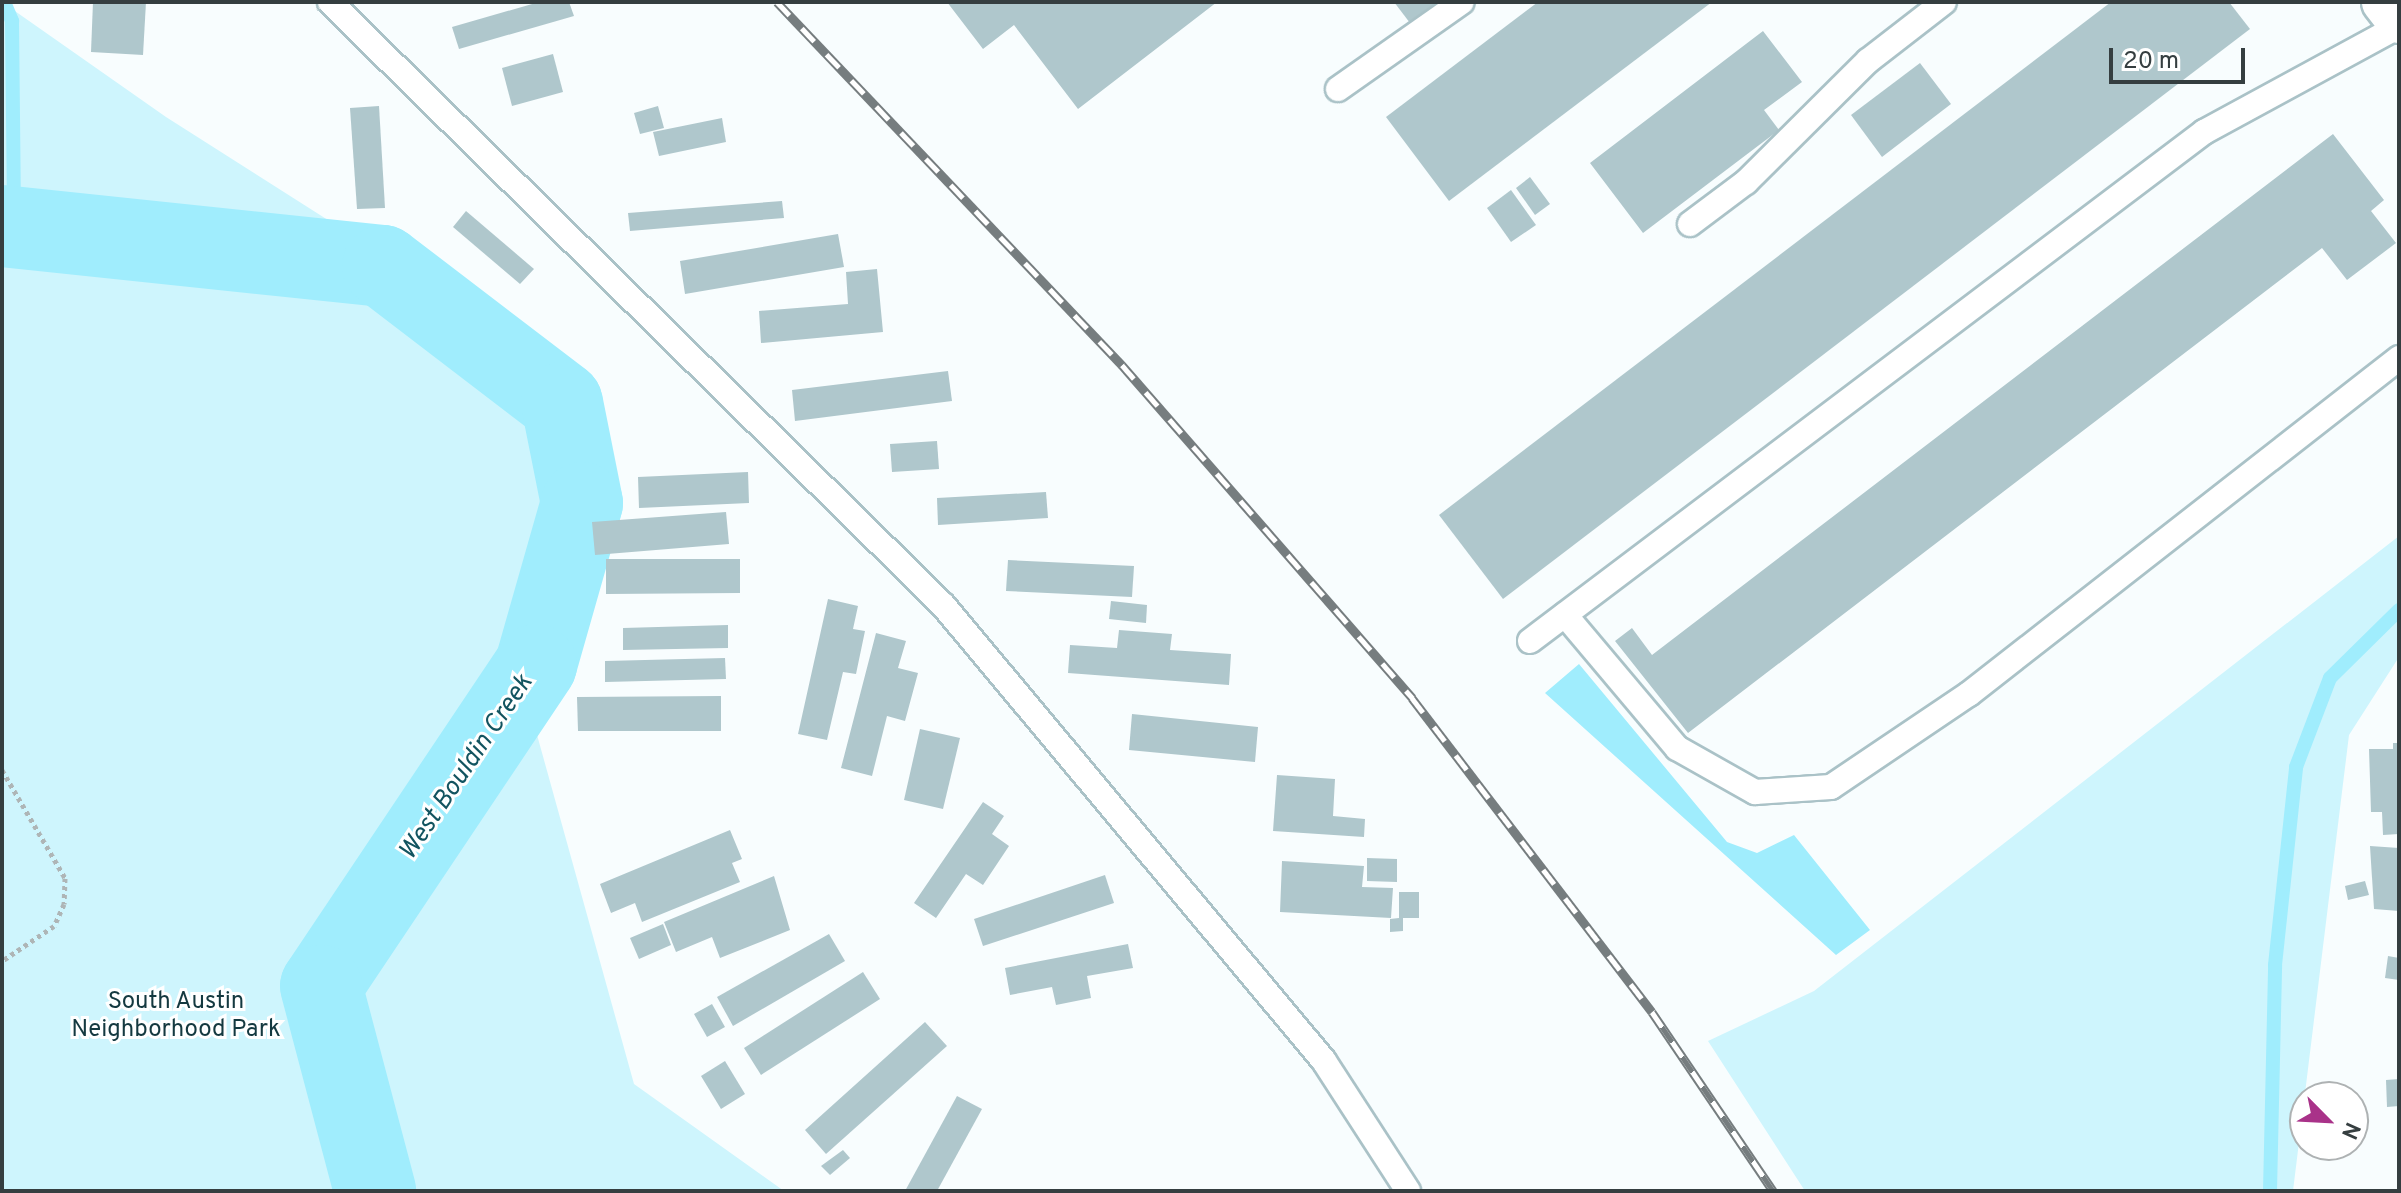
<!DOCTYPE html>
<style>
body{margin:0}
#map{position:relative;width:2401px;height:1193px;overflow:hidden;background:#f8fdfe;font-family:Overpass,sans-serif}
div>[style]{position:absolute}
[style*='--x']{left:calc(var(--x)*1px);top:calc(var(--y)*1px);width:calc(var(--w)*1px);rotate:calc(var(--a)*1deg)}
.green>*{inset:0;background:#cef5fd}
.water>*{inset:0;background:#a0edfd}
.stream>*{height:14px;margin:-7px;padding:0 7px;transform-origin:7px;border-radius:7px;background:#a0edfd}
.river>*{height:82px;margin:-41px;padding:0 41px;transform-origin:41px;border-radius:41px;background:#a0edfd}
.building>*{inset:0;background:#afc7cc}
.path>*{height:5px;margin-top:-2.5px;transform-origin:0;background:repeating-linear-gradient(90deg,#aeb5b6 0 4px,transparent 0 8px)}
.roads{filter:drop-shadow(2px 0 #aac2c7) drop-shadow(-2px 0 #aac2c7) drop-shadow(0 2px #aac2c7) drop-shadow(0 -2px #aac2c7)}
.service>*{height:24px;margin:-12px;padding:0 12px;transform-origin:12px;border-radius:12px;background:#fff}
.minor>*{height:44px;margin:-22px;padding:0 22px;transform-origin:22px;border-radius:22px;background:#fff}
.rail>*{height:9px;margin-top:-4.5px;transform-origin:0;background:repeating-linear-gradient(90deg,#fff 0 18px,#767d7f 0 36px);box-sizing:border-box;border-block:2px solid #767d7f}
span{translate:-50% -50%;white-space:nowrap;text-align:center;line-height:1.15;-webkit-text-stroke:6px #fff;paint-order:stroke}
.park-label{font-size:24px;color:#143940}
.water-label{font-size:26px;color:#125460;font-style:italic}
.frame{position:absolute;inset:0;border:4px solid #353e40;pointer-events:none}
.north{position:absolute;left:2289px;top:1081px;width:80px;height:80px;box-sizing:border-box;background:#fff;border:2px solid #aeb2b3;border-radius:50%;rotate:114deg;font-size:22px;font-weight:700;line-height:32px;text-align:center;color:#353e40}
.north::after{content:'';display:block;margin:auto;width:28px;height:36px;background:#a93289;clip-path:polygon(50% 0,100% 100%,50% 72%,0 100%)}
.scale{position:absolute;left:2109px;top:48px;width:136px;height:36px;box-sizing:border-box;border:4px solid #353e40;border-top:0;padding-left:10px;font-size:24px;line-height:28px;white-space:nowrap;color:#353e40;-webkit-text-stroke:6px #fff;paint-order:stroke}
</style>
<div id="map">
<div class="green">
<i style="clip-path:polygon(2px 2px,166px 117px,570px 374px,598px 436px,576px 621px,529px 706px,634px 1084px,784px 1191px,2px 1191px)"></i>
<i style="clip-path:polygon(2399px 536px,2399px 657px,2349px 735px,2293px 1191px,1805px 1191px,1708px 1041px,1814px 991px)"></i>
</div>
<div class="water">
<i style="clip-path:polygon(1579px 664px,1727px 842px,1757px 853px,1794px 835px,1870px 930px,1836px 955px,1545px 693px)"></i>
</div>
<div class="stream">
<i style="--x:4;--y:2;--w:21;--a:67"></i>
<i style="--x:12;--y:21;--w:206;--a:89.4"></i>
<i style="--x:2270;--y:1191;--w:226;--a:-88.7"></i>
<i style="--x:2275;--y:965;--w:199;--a:-83.9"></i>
<i style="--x:2296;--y:767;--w:95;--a:-69.1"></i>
<i style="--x:2330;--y:678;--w:97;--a:-44.6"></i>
</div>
<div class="river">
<i style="--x:2;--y:226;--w:383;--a:6"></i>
<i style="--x:383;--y:266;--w:225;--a:37.4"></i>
<i style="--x:562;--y:403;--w:102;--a:78.7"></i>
<i style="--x:582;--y:503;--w:168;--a:105.9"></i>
<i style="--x:536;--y:665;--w:386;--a:123.8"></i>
<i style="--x:321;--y:986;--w:212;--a:75.2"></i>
</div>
<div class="building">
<i style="clip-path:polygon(93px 2px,146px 2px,143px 55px,91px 52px)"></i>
<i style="clip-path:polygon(539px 2px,569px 2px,574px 16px,459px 49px,452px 27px)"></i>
<i style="clip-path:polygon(947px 2px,1217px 2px,1078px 109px,1014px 25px,983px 49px)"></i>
<i style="clip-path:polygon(1394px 2px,1437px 2px,1410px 23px)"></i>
<i style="clip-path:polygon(1538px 2px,1712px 2px,1449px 201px,1386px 117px)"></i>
<i style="clip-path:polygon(2111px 2px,2229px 2px,2250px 29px,1503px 599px,1439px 515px)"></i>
<i style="clip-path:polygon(1763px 31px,1802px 82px,1764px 110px,1779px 130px,1643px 233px,1590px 163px)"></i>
<i style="clip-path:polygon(553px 54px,563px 92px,512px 106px,502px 68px)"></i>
<i style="clip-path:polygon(1920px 63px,1951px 104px,1882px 157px,1851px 115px)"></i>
<i style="clip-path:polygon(379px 106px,385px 208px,357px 209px,350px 108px)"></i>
<i style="clip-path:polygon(658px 106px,664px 128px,640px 134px,634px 113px)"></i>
<i style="clip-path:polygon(722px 118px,726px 142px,659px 156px,653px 132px)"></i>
<i style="clip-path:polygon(2333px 134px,2384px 200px,2371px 211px,2396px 243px,2347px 280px,2322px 248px,1688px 733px,1615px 641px,1632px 628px,1652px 655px)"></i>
<i style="clip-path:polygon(1530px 177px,1550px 204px,1535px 215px,1516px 188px)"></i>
<i style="clip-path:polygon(1511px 190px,1536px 225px,1511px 242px,1487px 208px)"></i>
<i style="clip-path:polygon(782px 201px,784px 218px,630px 231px,628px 213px)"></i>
<i style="clip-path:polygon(466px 211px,534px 269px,520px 284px,453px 227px)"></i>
<i style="clip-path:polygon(838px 234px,844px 267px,685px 294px,680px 261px)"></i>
<i style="clip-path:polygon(877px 269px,883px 332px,761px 343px,759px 311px,848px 304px,846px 272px)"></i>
<i style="clip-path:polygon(948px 371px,952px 401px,795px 421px,792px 390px)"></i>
<i style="clip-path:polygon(937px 441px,939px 469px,892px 472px,890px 444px)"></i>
<i style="clip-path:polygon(748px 472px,749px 503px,639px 508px,638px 477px)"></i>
<i style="clip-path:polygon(1046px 492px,1048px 518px,938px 525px,937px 498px)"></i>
<i style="clip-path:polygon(726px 512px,729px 544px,595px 555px,592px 522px)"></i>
<i style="clip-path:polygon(606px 559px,740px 559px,740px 593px,606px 594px)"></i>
<i style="clip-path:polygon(1008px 560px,1134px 566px,1132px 597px,1006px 591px)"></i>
<i style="clip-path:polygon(828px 599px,858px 606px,853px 629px,865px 631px,856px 674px,843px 672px,827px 740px,798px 734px)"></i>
<i style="clip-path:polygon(1111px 601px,1147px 605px,1146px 623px,1109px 619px)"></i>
<i style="clip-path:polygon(728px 625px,728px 648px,623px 650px,623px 628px)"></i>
<i style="clip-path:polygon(1119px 630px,1172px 634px,1170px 650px,1231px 654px,1229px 685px,1068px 673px,1070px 645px,1117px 648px)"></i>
<i style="clip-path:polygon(876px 633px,906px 641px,898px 668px,918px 673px,905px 721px,887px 716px,872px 776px,841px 768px)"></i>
<i style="clip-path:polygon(725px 658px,726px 679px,605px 682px,605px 661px)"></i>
<i style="clip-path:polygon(721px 696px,721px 731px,578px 731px,577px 697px)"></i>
<i style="clip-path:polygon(1132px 714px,1258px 727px,1255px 762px,1129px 750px)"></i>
<i style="clip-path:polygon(920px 729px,960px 738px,943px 809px,904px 800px)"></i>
<i style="clip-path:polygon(2393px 743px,2399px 743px,2399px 834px,2383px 835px,2382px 812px,2371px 812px,2369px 749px,2393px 749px)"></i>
<i style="clip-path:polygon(1277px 775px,1335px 779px,1333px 816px,1365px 819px,1364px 837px,1273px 831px)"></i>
<i style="clip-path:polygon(983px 802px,1004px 816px,992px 834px,1009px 846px,983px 885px,966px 874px,936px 918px,914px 903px)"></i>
<i style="clip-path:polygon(730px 830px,742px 859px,732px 863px,740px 882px,642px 922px,635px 903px,611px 913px,600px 884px)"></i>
<i style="clip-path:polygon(2370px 846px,2399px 848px,2399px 911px,2374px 909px)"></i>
<i style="clip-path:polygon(1367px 858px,1397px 859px,1397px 882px,1367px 881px)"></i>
<i style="clip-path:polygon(1282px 861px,1364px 866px,1362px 887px,1393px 888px,1391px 918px,1280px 912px)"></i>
<i style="clip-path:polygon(1105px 875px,1114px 903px,983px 946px,974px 919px)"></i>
<i style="clip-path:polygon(774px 876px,790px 930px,720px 958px,712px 937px,676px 952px,664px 922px)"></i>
<i style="clip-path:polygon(2365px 881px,2369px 895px,2348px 900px,2345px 886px)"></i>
<i style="clip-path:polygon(1399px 892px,1419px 892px,1419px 918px,1403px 918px,1403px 931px,1390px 932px,1390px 919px,1399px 918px)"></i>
<i style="clip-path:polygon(663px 924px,671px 945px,639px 959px,630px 938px)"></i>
<i style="clip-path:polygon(829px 934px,845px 961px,733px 1026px,717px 997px)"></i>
<i style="clip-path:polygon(1128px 944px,1133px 968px,1087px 976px,1091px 998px,1056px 1005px,1052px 987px,1010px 995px,1005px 968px)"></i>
<i style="clip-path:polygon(2388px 956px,2399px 958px,2399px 980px,2385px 978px)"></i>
<i style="clip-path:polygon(863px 972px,880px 999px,761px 1075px,744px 1048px)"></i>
<i style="clip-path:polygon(712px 1004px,725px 1027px,707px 1037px,694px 1014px)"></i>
<i style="clip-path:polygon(925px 1022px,947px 1046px,826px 1154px,805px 1130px)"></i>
<i style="clip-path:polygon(725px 1061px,745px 1094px,721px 1109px,701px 1076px)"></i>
<i style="clip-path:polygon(2399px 1079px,2399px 1106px,2387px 1107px,2386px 1080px)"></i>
<i style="clip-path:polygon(957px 1096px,982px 1109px,937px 1191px,905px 1191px)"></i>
<i style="clip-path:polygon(843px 1150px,850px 1158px,830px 1175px,821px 1166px)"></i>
</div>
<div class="path">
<i style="--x:2;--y:770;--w:125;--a:59.7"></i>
<i style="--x:65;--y:878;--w:26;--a:92"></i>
<i style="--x:64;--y:904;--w:24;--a:114"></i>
<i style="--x:54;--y:926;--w:63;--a:146.1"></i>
</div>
<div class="roads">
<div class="service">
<i style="--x:330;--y:2;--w:860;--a:44.53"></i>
<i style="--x:943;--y:605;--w:594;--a:50.12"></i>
<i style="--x:1324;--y:1061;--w:155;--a:57.1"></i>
<i style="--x:1338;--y:89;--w:151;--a:-35.1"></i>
<i style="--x:1690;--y:224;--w:70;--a:-36.9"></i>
<i style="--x:1746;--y:182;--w:172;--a:-44.8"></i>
<i style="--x:1868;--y:61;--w:96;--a:-37.8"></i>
<i style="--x:1565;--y:615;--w:174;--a:49.9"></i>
<i style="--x:1677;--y:748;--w:90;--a:29.4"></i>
<i style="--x:1755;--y:792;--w:76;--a:-3.8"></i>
<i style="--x:1831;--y:787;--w:166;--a:-34"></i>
<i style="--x:1969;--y:694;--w:546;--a:-38"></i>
<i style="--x:1530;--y:641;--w:845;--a:-37.06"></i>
<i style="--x:2204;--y:132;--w:222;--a:-28.5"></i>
</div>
<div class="minor">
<i style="--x:2384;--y:2;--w:24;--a:52"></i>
</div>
</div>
<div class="rail">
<i style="--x:777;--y:2;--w:501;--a:46.46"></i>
<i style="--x:1122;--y:365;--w:442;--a:48.9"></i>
<i style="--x:1412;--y:698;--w:395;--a:52.6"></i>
<i style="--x:1652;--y:1012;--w:216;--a:55.9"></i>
</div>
<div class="park-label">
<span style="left:176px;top:1017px">South Austin<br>Neighborhood Park</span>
</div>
<div class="water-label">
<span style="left:467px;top:768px;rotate:-56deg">West Bouldin Creek</span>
</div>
<div class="frame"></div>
<div class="north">N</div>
<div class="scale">20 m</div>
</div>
